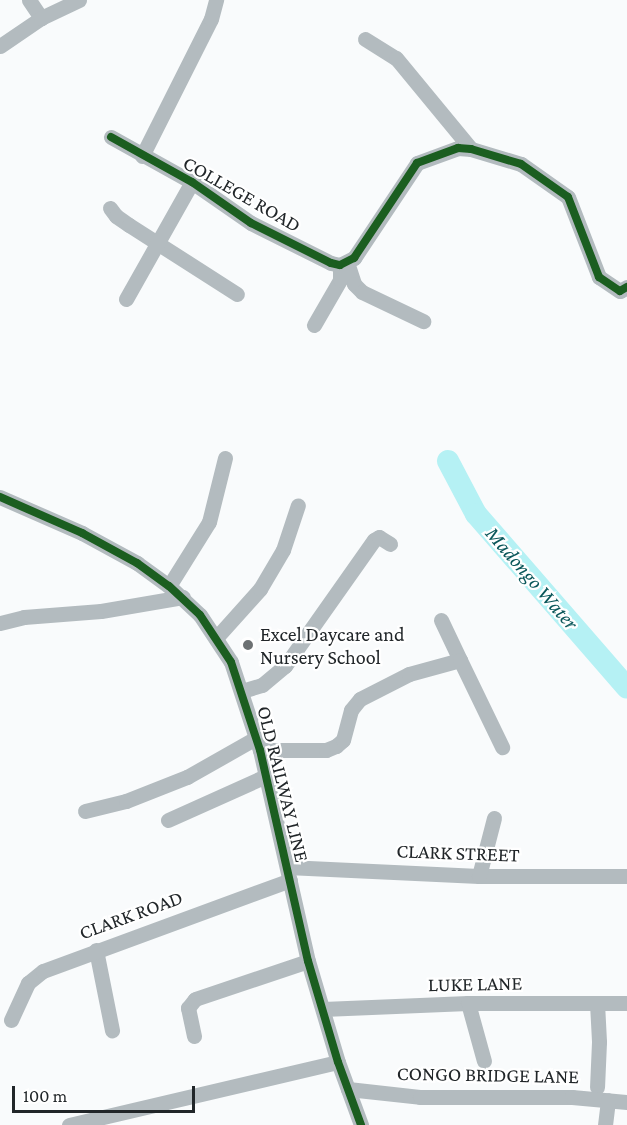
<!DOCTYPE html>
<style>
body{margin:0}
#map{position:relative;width:627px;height:1125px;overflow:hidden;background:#f9fbfc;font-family:"Crimson Pro",serif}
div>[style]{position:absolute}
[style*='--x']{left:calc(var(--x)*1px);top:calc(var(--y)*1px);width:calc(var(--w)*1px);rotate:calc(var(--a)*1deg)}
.river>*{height:22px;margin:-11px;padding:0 11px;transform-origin:11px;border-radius:11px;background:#b5f1f4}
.minor>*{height:15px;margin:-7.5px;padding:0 7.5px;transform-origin:7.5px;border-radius:7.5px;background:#b3bbbf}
.cycleway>*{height:8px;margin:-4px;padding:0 4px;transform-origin:4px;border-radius:4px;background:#1b5e20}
.dots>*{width:16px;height:16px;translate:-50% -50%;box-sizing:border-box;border:3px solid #fff;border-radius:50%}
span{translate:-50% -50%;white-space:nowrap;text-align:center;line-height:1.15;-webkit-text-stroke:4.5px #fff;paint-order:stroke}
.street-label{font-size:20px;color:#212629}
.poi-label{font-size:20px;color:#212629}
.left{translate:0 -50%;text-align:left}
.water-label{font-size:21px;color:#0a575a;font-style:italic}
.scale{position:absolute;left:12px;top:1086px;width:183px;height:27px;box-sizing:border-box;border:3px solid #212629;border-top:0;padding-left:8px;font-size:18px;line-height:21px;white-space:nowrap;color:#212629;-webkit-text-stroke:4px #fff;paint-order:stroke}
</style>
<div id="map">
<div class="river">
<i style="--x:448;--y:461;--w:60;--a:62.2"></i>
<i style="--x:476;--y:514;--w:230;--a:49"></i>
</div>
<div class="minor">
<i style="--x:29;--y:0;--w:22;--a:56"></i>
<i style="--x:365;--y:39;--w:36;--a:32"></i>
<i style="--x:396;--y:58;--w:118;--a:50.5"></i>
<i style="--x:0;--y:46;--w:50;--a:-34.3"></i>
<i style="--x:41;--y:18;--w:42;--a:-25.3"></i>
<i style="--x:111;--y:137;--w:93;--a:29.1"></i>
<i style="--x:192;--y:182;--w:72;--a:34.8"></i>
<i style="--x:251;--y:223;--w:89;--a:26.6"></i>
<i style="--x:331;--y:263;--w:9;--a:13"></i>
<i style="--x:340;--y:265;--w:16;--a:-27"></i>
<i style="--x:354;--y:258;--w:114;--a:-56.4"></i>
<i style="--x:417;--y:163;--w:44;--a:-20.1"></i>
<i style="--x:458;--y:148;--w:13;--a:4"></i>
<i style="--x:471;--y:149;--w:52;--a:16.7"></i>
<i style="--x:521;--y:164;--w:57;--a:35.1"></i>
<i style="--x:568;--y:197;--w:86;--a:68.8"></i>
<i style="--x:599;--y:277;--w:25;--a:34"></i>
<i style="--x:620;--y:291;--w:8;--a:-30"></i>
<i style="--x:142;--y:156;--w:153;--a:-63.3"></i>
<i style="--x:211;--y:19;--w:20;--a:-75"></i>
<i style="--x:110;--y:208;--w:10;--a:53"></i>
<i style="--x:116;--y:216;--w:16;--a:35"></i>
<i style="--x:129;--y:225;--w:128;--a:32.6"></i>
<i style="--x:347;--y:262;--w:23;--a:72"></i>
<i style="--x:354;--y:284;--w:11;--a:45"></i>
<i style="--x:362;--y:292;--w:68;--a:25.4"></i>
<i style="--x:126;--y:299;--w:134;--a:-60.6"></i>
<i style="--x:314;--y:325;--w:52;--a:-60"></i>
<i style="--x:340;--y:280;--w:15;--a:-90"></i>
<i style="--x:0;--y:497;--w:90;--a:23.7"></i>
<i style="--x:82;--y:533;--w:63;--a:28.6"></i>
<i style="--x:137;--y:563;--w:39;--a:36"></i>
<i style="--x:169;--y:586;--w:42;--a:43.1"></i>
<i style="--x:200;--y:615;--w:56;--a:56.6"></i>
<i style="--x:231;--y:662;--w:93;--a:71.8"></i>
<i style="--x:260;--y:750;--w:216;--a:77.2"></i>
<i style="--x:308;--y:961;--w:105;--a:73.5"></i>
<i style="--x:338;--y:1062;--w:67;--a:69.9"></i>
<i style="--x:169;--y:586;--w:75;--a:-58"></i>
<i style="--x:209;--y:522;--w:66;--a:-76"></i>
<i style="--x:441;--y:620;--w:44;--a:64.6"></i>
<i style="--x:0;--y:623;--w:25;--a:-14"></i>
<i style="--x:24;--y:617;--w:77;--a:-4.5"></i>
<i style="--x:101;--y:611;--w:83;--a:-9.7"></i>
<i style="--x:216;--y:638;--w:66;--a:-48.1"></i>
<i style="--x:260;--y:589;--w:45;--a:-59.5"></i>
<i style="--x:283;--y:550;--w:47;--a:-71.6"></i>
<i style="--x:242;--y:691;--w:21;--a:-17"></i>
<i style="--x:262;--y:685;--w:30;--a:-40"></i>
<i style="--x:285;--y:666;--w:154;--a:-54.8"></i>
<i style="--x:374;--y:540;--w:6;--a:-31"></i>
<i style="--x:379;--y:537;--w:13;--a:32"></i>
<i style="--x:260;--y:750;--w:66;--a:0"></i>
<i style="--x:326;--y:750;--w:11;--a:-22"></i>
<i style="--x:336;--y:746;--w:9;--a:-41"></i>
<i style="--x:343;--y:740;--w:31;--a:-75"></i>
<i style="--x:351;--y:710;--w:14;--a:-51"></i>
<i style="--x:360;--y:699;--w:55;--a:-27"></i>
<i style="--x:409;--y:674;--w:53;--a:-15.4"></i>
<i style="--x:460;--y:660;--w:97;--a:64.2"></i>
<i style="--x:85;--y:811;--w:42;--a:-13.7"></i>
<i style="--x:126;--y:801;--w:66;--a:-21.5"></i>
<i style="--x:187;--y:777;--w:79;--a:-29.5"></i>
<i style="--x:168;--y:820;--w:107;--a:-24.2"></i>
<i style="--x:287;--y:867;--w:192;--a:2.7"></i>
<i style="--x:479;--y:876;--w:148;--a:0"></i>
<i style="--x:479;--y:876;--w:60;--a:-75.5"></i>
<i style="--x:96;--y:950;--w:82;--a:78.7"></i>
<i style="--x:468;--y:1003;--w:60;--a:74.6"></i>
<i style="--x:597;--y:1003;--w:39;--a:87"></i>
<i style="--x:599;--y:1042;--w:45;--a:92.5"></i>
<i style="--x:323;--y:1009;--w:145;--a:-2.4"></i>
<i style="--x:468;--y:1003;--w:159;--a:0"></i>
<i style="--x:11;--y:1020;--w:41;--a:-65.3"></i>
<i style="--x:28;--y:983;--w:19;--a:-39"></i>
<i style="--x:43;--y:971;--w:263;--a:-20.2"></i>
<i style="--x:194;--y:1036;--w:29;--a:-102"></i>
<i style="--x:188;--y:1008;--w:11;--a:-52"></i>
<i style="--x:195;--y:999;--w:119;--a:-18.6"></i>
<i style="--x:348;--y:1089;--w:72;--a:6.3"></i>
<i style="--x:420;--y:1097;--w:152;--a:0"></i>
<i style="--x:572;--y:1097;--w:55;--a:5.2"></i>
<i style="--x:69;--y:1125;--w:276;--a:-13.2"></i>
<i style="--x:605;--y:1125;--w:25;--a:-83"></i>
</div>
<div class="cycleway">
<i style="--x:111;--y:137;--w:93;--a:29.1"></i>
<i style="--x:192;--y:182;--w:72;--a:34.8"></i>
<i style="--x:251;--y:223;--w:89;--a:26.6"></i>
<i style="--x:331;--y:263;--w:9;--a:13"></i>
<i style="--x:340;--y:265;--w:16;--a:-27"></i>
<i style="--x:354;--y:258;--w:114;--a:-56.4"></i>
<i style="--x:417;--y:163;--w:44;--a:-20.1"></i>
<i style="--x:458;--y:148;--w:13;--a:4"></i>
<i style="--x:471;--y:149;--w:52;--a:16.7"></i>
<i style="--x:521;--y:164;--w:57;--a:35.1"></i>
<i style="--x:568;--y:197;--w:86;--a:68.8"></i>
<i style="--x:599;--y:277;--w:25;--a:34"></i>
<i style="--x:620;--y:291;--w:8;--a:-30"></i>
<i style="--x:0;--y:497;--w:90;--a:23.7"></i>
<i style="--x:82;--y:533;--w:63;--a:28.6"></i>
<i style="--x:137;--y:563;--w:39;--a:36"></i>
<i style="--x:169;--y:586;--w:42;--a:43.1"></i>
<i style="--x:200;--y:615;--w:56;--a:56.6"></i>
<i style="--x:231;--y:662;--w:93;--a:71.8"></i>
<i style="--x:260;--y:750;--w:216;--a:77.2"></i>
<i style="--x:308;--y:961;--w:105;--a:73.5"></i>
<i style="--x:338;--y:1062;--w:67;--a:69.9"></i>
</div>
<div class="dots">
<i style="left:248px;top:645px;background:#6d7173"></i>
</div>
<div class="street-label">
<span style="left:242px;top:194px;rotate:30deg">COLLEGE ROAD</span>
<span style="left:283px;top:784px;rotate:76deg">OLD RAILWAY LINE</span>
<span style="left:458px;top:853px;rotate:2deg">CLARK STREET</span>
<span style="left:131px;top:915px;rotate:-20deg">CLARK ROAD</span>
<span style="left:475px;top:984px;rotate:-1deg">LUKE LANE</span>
<span style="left:488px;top:1075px;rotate:1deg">CONGO BRIDGE LANE</span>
</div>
<div class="poi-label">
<span class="left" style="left:260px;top:646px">Excel Daycare and<br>Nursery School</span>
</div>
<div class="water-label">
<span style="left:532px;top:578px;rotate:49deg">Madongo Water</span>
</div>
<div class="scale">100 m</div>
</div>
